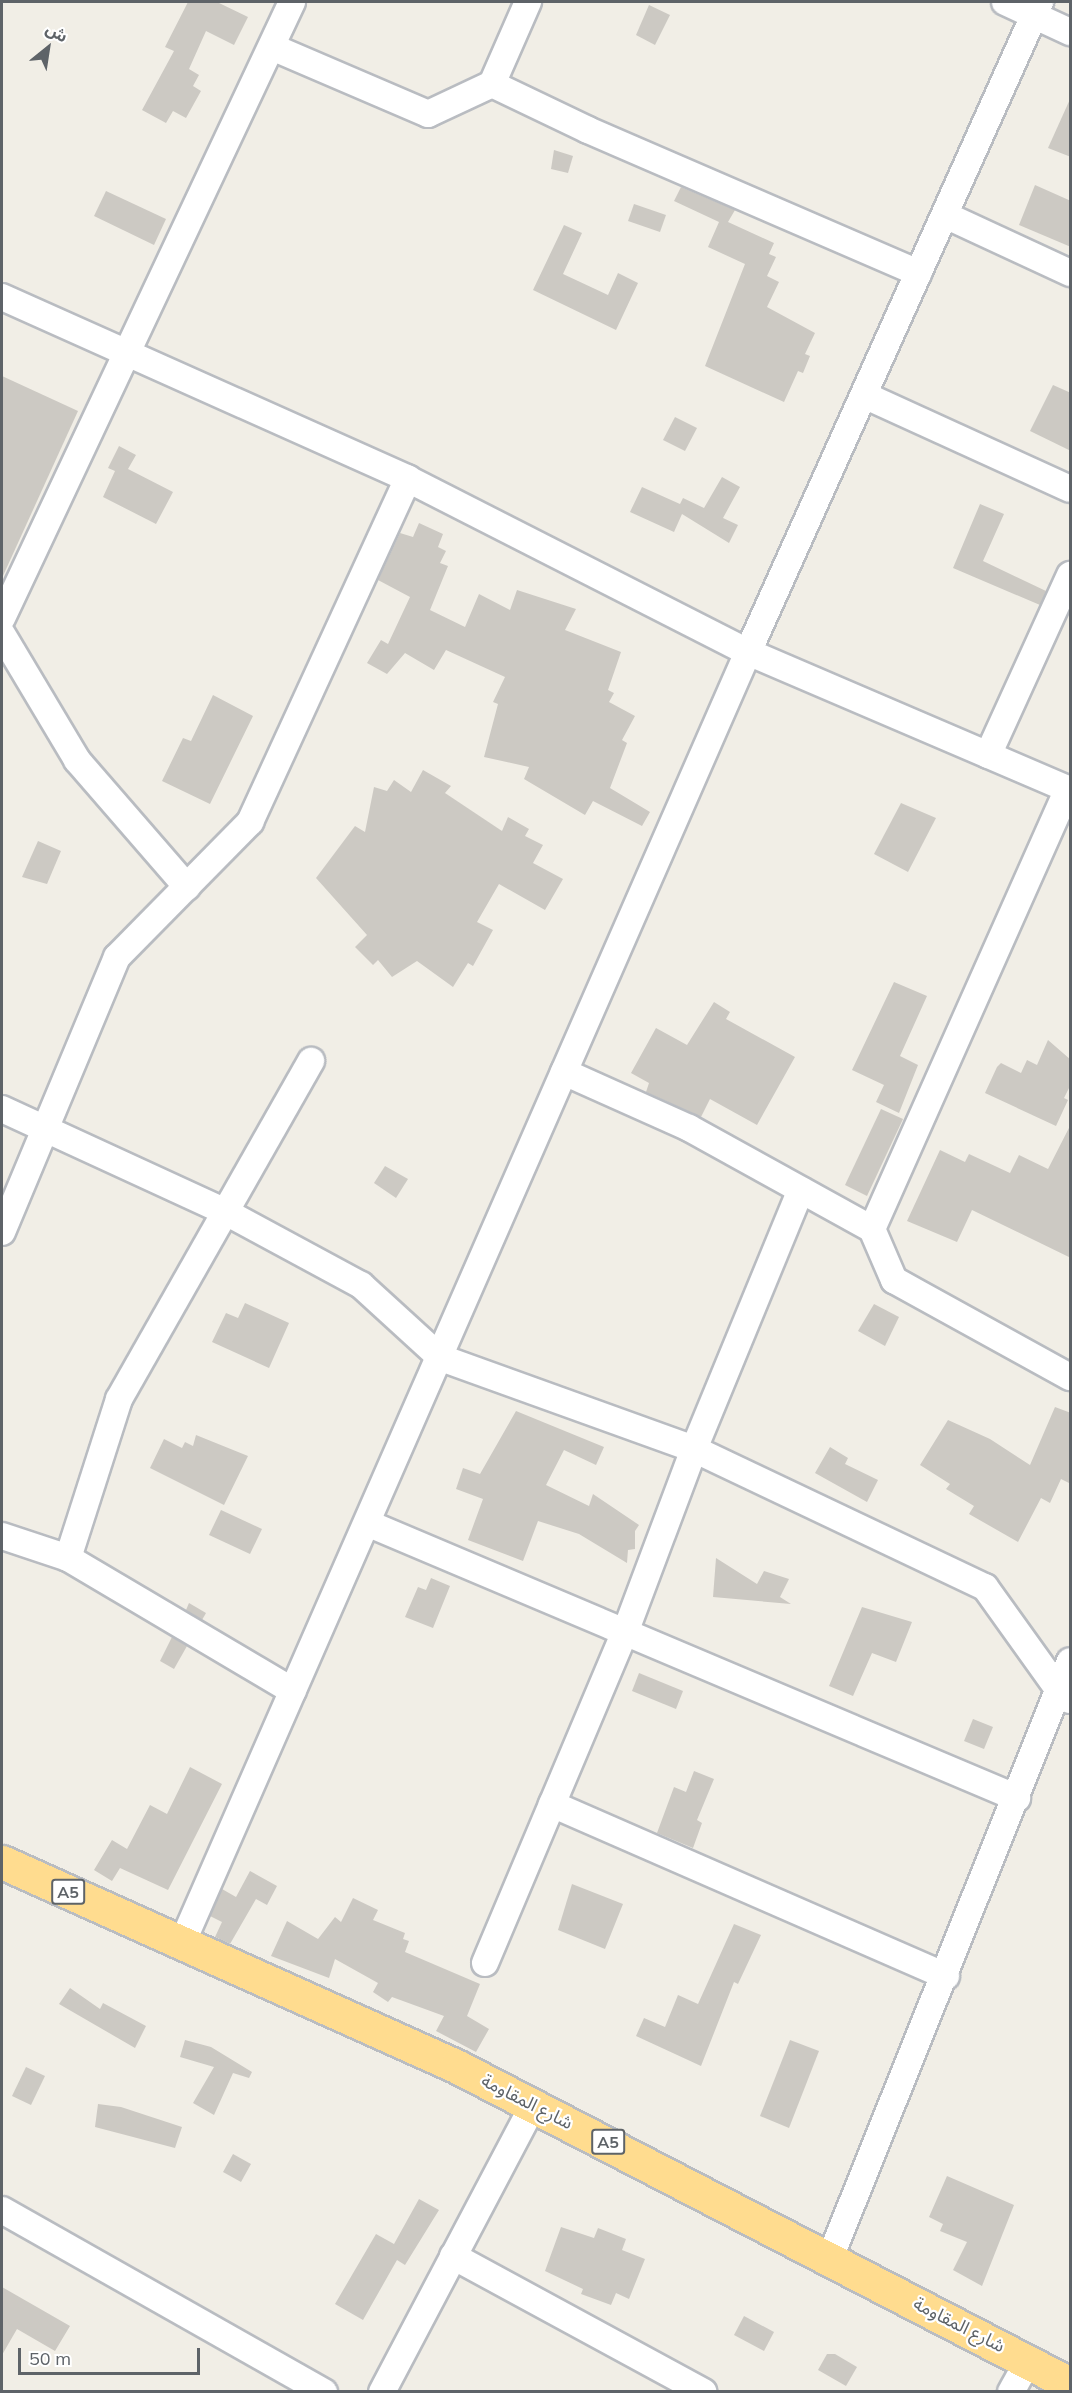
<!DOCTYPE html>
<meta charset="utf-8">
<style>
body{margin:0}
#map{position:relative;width:1072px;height:2393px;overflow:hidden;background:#f1eee6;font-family:Mulish,"Noto Sans Arabic",sans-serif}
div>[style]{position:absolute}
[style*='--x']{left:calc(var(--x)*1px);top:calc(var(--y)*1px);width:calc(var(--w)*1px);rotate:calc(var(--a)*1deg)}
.building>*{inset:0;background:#ccc9c3}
.roads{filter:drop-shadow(2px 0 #b9bcc1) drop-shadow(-2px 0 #b9bcc1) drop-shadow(0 2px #b9bcc1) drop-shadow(0 -2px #b9bcc1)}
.minor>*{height:26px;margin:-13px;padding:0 13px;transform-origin:13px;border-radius:13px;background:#fff}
.highway>*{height:33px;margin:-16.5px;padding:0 16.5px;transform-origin:16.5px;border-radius:16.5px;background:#ffdc8f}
span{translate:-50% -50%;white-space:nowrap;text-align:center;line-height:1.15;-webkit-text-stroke:4.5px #fff;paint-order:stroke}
.shield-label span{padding:2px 4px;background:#fff;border:2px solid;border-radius:4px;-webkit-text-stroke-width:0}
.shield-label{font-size:16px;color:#5e6368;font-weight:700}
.street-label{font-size:18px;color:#5e6368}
.frame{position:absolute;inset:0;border:3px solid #5e6368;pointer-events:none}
.north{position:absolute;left:18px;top:18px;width:60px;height:60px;-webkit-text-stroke:4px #fff;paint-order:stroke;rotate:30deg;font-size:16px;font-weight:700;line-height:24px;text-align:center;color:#5e6368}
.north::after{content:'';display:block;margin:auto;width:21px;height:27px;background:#5e6368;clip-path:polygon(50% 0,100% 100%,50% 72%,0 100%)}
.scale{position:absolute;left:18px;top:2348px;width:182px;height:27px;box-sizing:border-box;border:3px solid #5e6368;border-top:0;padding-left:8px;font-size:18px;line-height:21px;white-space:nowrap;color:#5e6368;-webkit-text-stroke:4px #fff;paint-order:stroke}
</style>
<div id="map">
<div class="building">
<i style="clip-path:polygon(188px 2px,217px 2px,248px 17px,234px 45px,206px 31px,189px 69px,199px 75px,193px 86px,201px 91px,186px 118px,173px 111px,166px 123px,142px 110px,174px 51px,165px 47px)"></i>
<i style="clip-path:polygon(649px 5px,670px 15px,655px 45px,636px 35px)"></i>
<i style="clip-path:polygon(1071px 97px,1071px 157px,1048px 148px)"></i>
<i style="clip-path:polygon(554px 150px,573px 156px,568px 173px,551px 169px)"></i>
<i style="clip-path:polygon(1035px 185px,1071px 201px,1071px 247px,1019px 225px)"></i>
<i style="clip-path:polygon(681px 187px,735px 210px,728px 222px,774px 243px,769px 254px,776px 257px,767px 276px,779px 282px,767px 307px,815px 333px,805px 354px,810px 356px,803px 373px,798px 371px,784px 402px,705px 366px,745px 264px,708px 247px,719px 222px,674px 201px)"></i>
<i style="clip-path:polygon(106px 191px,166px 219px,154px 245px,94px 216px)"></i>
<i style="clip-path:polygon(634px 204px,666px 215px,660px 232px,628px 221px)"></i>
<i style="clip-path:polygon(564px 225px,582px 233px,563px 274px,608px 295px,618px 273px,638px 283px,616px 330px,533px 290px)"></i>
<i style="clip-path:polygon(2px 376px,78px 411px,2px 578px)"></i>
<i style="clip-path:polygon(1053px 385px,1071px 393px,1071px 451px,1030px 431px)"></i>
<i style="clip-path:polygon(675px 417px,697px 428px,685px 451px,663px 440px)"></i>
<i style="clip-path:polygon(119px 446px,136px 455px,128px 469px,173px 492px,156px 524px,103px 497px,115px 471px,108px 468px)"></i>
<i style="clip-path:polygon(722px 477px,740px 487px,723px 518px,738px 525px,729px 543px,682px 514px,674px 532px,630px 512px,642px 487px,680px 504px,683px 498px,704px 508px)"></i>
<i style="clip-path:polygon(980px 504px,1004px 514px,983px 561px,1046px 591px,1040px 605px,953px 568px)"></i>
<i style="clip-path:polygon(419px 523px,443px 534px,438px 547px,446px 551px,440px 563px,448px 566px,430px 610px,465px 627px,479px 594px,510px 610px,517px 590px,576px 609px,565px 630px,621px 652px,608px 690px,614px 693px,609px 702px,635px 716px,622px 740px,627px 743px,610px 788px,650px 812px,642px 826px,593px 801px,585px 815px,524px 779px,529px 767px,484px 757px,498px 704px,493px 702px,505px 677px,446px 650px,434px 670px,405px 653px,387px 674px,367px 663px,381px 640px,388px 644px,410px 597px,378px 580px,400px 533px,413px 537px)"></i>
<i style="clip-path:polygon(213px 695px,253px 716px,210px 804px,162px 781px,183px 738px,191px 741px)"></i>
<i style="clip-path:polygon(423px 770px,451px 786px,445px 793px,502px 831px,508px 817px,529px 829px,525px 836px,543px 845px,533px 863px,563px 879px,545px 910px,499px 884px,477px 922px,493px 930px,473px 966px,468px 963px,453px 987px,417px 961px,392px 977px,378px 960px,373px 965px,355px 947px,367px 935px,316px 878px,355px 826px,365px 832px,374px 787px,387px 791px,394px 780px,411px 792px)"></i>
<i style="clip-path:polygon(901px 803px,936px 818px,908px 872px,874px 854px)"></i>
<i style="clip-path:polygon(38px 841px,61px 851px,47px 884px,22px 877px)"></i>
<i style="clip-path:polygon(894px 982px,927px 996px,900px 1056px,918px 1065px,899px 1113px,876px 1102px,884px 1085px,852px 1070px)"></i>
<i style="clip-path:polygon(714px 1002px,730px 1012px,726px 1019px,795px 1057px,757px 1125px,710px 1099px,701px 1117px,646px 1092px,649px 1083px,631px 1073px,656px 1028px,687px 1045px)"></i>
<i style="clip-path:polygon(1048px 1040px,1071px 1060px,1071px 1084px,1064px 1098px,1068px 1100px,1056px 1126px,985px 1093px,997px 1067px,1001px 1063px,1021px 1073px,1027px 1060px,1037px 1065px)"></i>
<i style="clip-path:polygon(881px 1109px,903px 1119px,867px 1196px,845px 1185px)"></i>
<i style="clip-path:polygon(1071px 1124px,1071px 1258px,972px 1210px,957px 1242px,907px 1221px,940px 1150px,965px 1162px,969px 1154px,1010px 1173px,1019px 1155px,1048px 1169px)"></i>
<i style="clip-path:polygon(385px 1166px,408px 1179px,396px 1198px,374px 1183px)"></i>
<i style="clip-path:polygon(245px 1303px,289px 1323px,269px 1368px,212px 1342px,226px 1313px,238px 1318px)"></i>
<i style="clip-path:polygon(874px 1304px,899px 1317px,885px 1346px,858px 1331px)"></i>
<i style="clip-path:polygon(1055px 1407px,1071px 1413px,1071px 1484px,1061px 1479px,1050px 1503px,1041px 1498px,1018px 1542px,969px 1514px,974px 1506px,946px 1489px,950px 1484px,920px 1465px,948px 1420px,990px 1439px,1030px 1465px)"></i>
<i style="clip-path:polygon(516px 1411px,604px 1447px,596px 1465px,564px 1450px,546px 1485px,589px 1506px,593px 1494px,639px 1525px,635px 1531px,635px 1549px,628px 1550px,627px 1563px,579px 1534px,538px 1521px,523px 1561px,468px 1540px,483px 1499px,456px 1489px,463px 1468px,480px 1474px)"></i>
<i style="clip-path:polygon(196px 1435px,248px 1456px,224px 1505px,150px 1468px,164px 1439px,182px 1448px,185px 1442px,193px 1446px)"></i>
<i style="clip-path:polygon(830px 1447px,848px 1458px,845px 1464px,878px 1480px,867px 1502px,815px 1473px)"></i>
<i style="clip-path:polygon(221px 1510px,262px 1529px,250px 1554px,209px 1535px)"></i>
<i style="clip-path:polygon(716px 1558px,757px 1584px,764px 1571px,789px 1579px,780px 1597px,791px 1604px,713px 1597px)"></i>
<i style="clip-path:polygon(431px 1578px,450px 1586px,433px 1628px,405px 1617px,418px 1587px,426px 1590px)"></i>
<i style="clip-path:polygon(189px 1603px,206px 1613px,202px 1620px,186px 1610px)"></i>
<i style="clip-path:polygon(862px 1607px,912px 1622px,896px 1662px,872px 1653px,853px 1696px,829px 1686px)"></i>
<i style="clip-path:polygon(172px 1637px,187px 1646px,174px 1669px,160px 1661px)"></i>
<i style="clip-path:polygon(639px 1673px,683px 1691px,676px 1709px,632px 1691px)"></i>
<i style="clip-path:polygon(973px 1719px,993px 1727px,984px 1749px,964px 1741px)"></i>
<i style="clip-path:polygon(190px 1767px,222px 1784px,168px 1890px,120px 1868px,112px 1881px,94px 1870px,112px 1840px,127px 1849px,150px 1805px,167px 1814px)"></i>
<i style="clip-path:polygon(694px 1771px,714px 1779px,697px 1820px,702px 1823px,693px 1848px,657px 1833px,674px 1787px,686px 1792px)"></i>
<i style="clip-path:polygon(250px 1871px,277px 1886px,267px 1905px,256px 1899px,230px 1944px,215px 1937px,222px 1922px,210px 1916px,222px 1889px,236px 1897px)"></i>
<i style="clip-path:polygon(572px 1884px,623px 1904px,605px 1949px,558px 1930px)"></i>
<i style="clip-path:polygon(353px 1898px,378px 1910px,373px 1920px,405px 1933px,403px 1939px,409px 1941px,405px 1952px,480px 1984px,467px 2016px,489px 2029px,476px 2052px,436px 2031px,444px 2016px,392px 1997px,388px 2002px,373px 1992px,378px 1983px,335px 1959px,329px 1978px,271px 1956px,287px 1921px,318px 1939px,335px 1917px,341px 1922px)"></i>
<i style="clip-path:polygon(734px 1924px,761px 1935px,738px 1984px,734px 1982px,701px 2066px,636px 2036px,644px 2018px,665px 2027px,678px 1995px,698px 2004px)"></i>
<i style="clip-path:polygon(70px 1988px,100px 2009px,103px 2003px,146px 2026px,135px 2048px,59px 2004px)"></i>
<i style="clip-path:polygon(185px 2040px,211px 2047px,252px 2072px,249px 2078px,233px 2073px,214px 2115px,193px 2103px,214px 2067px,180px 2057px)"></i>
<i style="clip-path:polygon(790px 2040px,819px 2051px,789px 2128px,760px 2116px)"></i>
<i style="clip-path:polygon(26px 2067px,45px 2076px,31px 2105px,12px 2096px)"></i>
<i style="clip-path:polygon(98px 2104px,121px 2107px,182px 2127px,175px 2148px,95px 2127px)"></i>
<i style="clip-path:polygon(233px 2154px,251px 2164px,241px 2182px,223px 2172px)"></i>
<i style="clip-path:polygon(947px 2176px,1014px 2205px,982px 2286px,953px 2270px,967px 2242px,940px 2231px,943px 2224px,929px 2217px)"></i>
<i style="clip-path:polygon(419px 2199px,439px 2210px,405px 2265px,397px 2260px,363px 2320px,335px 2304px,376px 2234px,394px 2244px)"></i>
<i style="clip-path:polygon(561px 2227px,594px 2238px,598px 2228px,626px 2239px,622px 2250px,645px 2259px,629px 2299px,616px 2293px,611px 2305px,581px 2294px,583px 2289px,545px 2271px)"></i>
<i style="clip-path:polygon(2px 2287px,70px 2326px,55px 2351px,17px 2329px,2px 2355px)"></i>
<i style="clip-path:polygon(744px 2316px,774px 2332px,764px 2351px,734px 2335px)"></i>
<i style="clip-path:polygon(827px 2354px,835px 2354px,857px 2367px,846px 2386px,818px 2370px)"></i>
</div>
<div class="roads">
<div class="minor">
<i style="--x:1005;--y:2;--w:72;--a:24.8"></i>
<i style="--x:272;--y:47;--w:170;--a:23.2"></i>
<i style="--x:428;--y:114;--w:71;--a:-25.1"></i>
<i style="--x:492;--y:84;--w:90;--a:-66.3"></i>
<i style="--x:492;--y:84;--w:106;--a:25.6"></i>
<i style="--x:588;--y:130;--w:360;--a:23.4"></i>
<i style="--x:945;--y:215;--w:138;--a:24.9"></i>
<i style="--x:2;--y:297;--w:445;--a:24.1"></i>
<i style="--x:408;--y:479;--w:381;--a:27"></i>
<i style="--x:748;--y:652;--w:350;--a:23.2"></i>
<i style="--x:864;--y:395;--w:226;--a:24.5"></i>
<i style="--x:2;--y:618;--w:681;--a:-64.79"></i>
<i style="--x:2;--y:634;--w:147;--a:59.2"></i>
<i style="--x:77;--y:760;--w:168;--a:49.1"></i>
<i style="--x:988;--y:755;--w:198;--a:-65.5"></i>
<i style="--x:564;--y:1072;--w:137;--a:24.1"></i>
<i style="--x:689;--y:1128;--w:209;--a:28.9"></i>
<i style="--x:872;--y:1229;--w:56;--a:66.7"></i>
<i style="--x:894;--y:1280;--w:201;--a:28.9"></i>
<i style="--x:2;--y:1109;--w:244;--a:24.7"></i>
<i style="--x:224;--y:1211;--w:156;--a:28.4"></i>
<i style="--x:361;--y:1285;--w:108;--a:42.4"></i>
<i style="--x:441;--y:1358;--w:269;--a:19.8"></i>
<i style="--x:694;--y:1449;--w:322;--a:25.4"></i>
<i style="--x:985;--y:1587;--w:125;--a:54.4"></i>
<i style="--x:1058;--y:1689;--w:16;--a:43"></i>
<i style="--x:872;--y:1229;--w:482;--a:-66"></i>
<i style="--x:2;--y:1232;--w:298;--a:-67.3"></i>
<i style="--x:117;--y:957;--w:190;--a:-45.4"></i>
<i style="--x:250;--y:822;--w:378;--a:-65.3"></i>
<i style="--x:367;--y:1523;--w:706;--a:22.93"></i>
<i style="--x:2;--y:1536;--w:70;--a:18.4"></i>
<i style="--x:68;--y:1558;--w:261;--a:30.6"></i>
<i style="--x:68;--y:1558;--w:167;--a:-72.2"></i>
<i style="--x:119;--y:1399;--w:389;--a:-60.4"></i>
<i style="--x:552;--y:1804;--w:430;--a:23.6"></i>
<i style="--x:183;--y:1941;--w:1407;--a:-66.33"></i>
<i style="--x:748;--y:652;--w:713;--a:-65.81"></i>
<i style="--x:485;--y:1963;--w:362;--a:-67.1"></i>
<i style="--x:626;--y:1630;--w:193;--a:-69.4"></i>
<i style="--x:694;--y:1449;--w:280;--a:-67.6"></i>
<i style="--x:2;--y:2210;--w:370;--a:29.5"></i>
<i style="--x:453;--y:2256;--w:285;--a:28.5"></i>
<i style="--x:830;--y:2258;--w:643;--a:-68.1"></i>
<i style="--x:382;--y:2392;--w:326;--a:-62.2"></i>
<i style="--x:1011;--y:2392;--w:35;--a:-61"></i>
</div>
<div class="highway">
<i style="--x:2;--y:1862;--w:498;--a:24.2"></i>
<i style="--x:456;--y:2066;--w:691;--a:27.38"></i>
</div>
</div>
<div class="shield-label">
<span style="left:68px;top:1892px">A5</span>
<span style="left:608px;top:2142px">A5</span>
</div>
<div class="street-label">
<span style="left:527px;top:2102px;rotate:27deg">شارع المقاومة</span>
<span style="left:959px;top:2325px;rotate:27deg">شارع المقاومة</span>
</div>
<div class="frame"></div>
<div class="north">ش</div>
<div class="scale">50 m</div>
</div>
